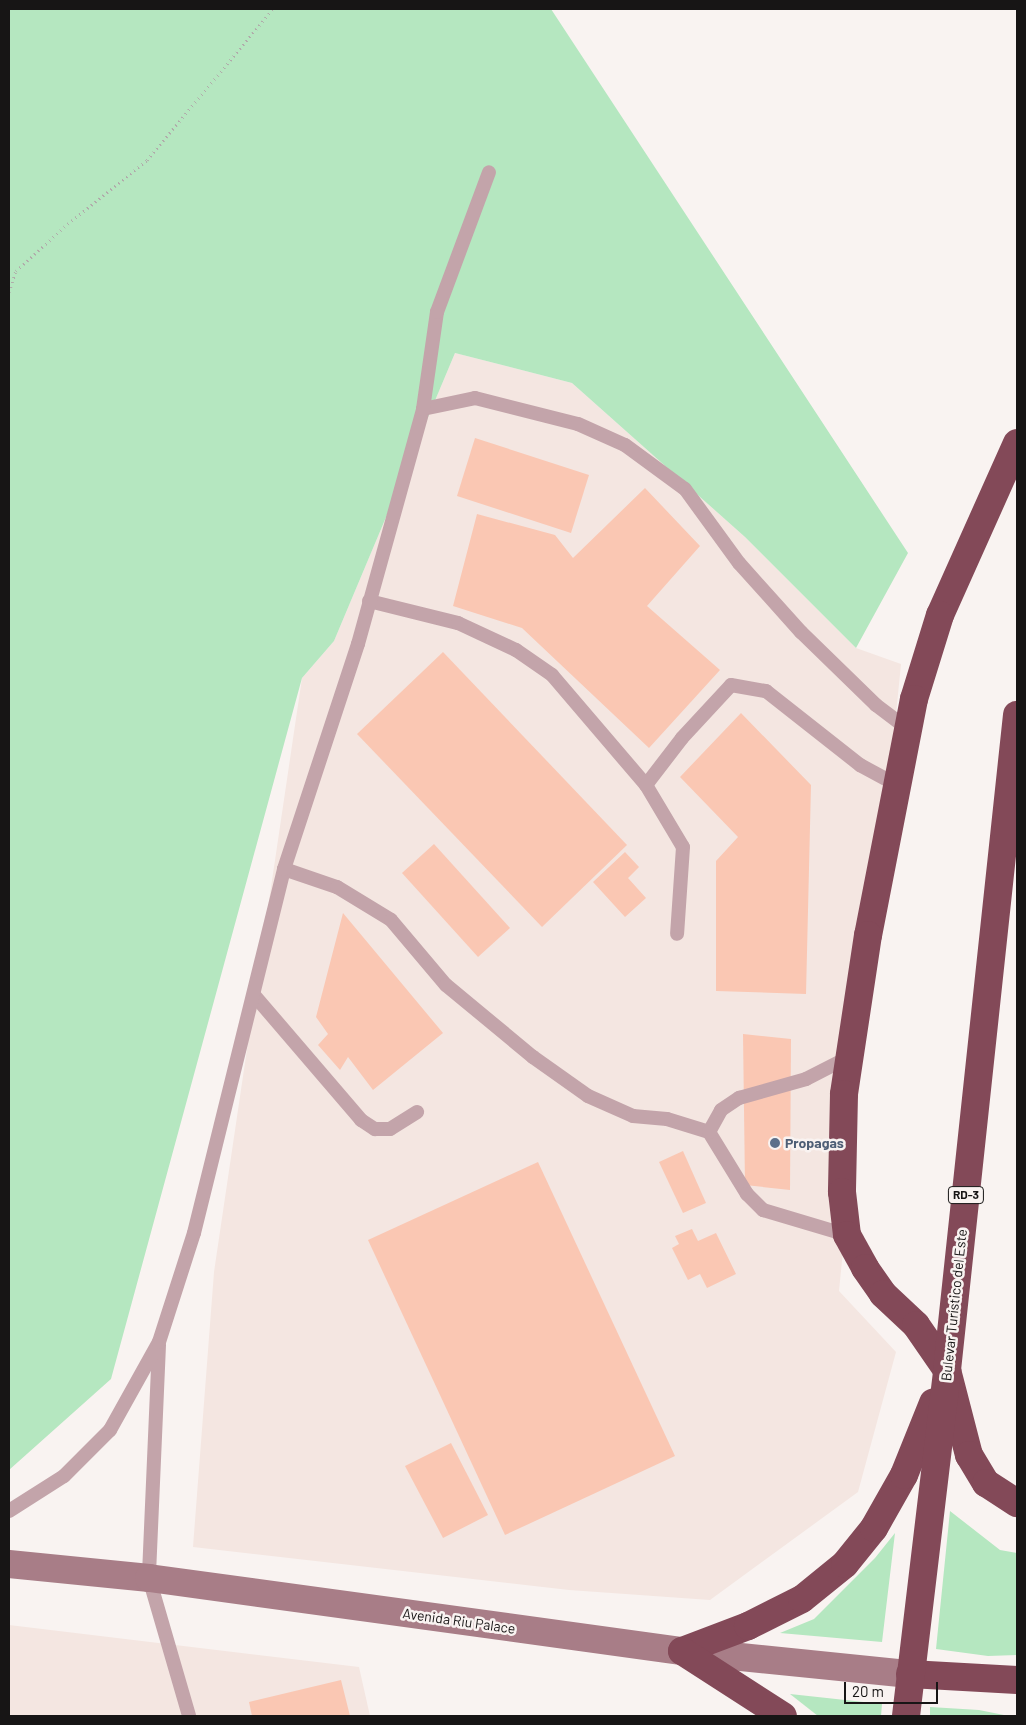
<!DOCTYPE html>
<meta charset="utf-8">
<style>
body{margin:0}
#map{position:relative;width:1026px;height:1725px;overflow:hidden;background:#f9f3f1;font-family:Barlow,sans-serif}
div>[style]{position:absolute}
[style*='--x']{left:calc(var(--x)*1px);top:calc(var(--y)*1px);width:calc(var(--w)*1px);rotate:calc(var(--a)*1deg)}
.built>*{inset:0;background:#f4e6e1}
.green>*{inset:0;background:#b5e7c0}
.building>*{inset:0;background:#fac7b3}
.path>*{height:3px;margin-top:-1.5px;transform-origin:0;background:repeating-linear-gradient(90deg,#b0abaa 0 1px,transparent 0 5px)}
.lane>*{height:14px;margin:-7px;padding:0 7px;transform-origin:7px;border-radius:7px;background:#c3a4aa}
.secondary>*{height:28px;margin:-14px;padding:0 14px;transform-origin:14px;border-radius:14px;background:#a87d87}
.highway>*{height:28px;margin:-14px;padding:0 14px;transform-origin:14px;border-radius:14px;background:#834958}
.dots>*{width:14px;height:14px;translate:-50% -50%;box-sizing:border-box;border:2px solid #f9f3f1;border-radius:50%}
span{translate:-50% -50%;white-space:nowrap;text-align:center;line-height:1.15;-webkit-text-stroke:5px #f9f3f1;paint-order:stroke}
.shield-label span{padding:1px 4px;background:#f9f3f1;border:1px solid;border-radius:4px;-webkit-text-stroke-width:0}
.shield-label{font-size:12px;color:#171515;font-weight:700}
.service-label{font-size:14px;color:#4e5e75;font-weight:700}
.left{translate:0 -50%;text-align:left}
.street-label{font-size:14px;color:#171515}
.frame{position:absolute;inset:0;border:10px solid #171515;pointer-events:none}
.scale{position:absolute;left:844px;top:1682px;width:94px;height:22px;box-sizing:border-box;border:2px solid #171515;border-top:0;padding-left:6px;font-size:15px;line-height:18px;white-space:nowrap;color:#171515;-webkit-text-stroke:4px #f9f3f1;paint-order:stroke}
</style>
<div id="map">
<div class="built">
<i style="clip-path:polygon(455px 353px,572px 383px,745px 537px,856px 648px,901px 664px,839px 1291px,896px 1352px,858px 1492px,710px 1600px,569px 1590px,193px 1547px,214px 1272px,302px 678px,334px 641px)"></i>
<i style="clip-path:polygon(9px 1625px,359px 1667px,370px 1716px,9px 1716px)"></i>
</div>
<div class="green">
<i style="clip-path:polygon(9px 9px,551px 9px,908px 553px,856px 648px,745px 537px,572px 383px,455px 353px,334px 641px,302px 678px,111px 1379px,9px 1470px)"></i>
<i style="clip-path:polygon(950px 1511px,1000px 1550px,1017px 1553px,1017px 1655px,988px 1656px,936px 1649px)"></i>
<i style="clip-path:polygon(895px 1533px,882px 1642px,780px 1633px,814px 1619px,875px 1558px)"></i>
<i style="clip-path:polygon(790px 1694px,882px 1704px,881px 1716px,818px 1716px)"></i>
<i style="clip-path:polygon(930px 1707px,979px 1710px,1009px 1716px,930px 1716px)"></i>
</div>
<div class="building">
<i style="clip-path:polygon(475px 438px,589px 475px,571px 533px,457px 496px)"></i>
<i style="clip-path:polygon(645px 488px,700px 546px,647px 606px,720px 670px,649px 748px,522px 628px,453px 606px,477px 514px,555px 535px,573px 558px)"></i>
<i style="clip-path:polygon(443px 652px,627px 845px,542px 927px,357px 734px)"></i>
<i style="clip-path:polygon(741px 713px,811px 785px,806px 994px,716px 991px,716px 861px,738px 837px,680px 777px)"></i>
<i style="clip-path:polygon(434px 844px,510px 928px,478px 957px,402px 873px)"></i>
<i style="clip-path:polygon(625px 852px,639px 867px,628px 878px,646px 898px,625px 917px,593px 882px)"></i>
<i style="clip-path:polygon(343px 913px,443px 1033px,373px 1090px,348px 1057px,340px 1070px,318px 1045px,328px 1034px,316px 1017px)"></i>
<i style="clip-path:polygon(743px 1034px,791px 1039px,790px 1190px,745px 1185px)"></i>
<i style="clip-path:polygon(683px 1151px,706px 1203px,683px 1213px,659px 1162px)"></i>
<i style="clip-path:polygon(538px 1162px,675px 1456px,505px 1535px,368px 1240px)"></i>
<i style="clip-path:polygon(692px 1229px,698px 1241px,716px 1233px,736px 1274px,707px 1288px,700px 1274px,688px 1280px,672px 1248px,679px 1244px,675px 1236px)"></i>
<i style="clip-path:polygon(451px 1443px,488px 1515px,443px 1538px,405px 1466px)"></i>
<i style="clip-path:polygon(341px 1680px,350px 1716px,252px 1716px,249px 1702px)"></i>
</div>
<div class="path">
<i style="--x:9;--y:292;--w:22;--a:-72"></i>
<i style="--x:16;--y:271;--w:65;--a:-42.5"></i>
<i style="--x:64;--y:227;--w:107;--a:-38.9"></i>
<i style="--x:147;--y:160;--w:197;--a:-50.2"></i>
</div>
<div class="lane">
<i style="--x:423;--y:409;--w:53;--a:-11.9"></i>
<i style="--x:475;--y:398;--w:106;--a:14.2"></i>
<i style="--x:578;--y:424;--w:51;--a:24.1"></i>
<i style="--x:625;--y:445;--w:74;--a:36.3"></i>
<i style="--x:685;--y:489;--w:92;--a:53.9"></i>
<i style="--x:739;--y:563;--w:93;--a:48.1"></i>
<i style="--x:801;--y:632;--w:105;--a:44.2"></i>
<i style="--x:876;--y:705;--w:40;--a:37"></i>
<i style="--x:369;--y:601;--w:92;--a:13.9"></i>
<i style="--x:458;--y:623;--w:64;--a:25"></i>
<i style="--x:516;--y:650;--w:44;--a:34.8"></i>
<i style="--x:552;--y:675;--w:145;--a:49.5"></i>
<i style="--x:646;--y:785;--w:72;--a:59.2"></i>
<i style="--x:683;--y:847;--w:87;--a:93.9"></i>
<i style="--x:646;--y:785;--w:59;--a:-52.5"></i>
<i style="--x:682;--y:738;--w:72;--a:-47.2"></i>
<i style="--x:731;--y:685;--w:36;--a:10"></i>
<i style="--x:766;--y:691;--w:120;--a:38.2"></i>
<i style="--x:860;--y:765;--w:42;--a:28.4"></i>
<i style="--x:284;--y:869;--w:56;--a:18.8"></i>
<i style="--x:337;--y:887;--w:63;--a:31.4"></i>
<i style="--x:391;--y:920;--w:85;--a:49.8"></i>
<i style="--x:446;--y:985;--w:113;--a:39.6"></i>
<i style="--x:533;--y:1057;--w:67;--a:35.3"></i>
<i style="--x:588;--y:1096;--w:49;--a:24"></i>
<i style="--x:633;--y:1116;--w:34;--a:5"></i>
<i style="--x:667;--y:1119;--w:44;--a:17.2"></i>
<i style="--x:709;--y:1132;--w:73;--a:58.5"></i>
<i style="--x:747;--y:1194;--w:23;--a:45"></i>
<i style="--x:763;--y:1210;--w:88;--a:16.6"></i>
<i style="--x:254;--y:995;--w:165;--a:49.4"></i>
<i style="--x:361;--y:1120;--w:17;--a:33"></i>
<i style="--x:375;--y:1129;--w:15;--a:0"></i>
<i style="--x:390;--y:1129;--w:32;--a:-32"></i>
<i style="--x:709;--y:1132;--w:25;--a:-61"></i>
<i style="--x:721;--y:1110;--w:22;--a:-34"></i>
<i style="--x:739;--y:1098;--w:70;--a:-15.8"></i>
<i style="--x:806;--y:1079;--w:48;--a:-27.1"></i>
<i style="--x:159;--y:1345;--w:233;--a:92.5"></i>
<i style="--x:149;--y:1578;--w:144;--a:73.8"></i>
<i style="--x:9;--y:1511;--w:65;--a:-32.5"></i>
<i style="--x:64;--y:1476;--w:65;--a:-45"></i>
<i style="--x:110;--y:1430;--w:101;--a:-60.9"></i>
<i style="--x:159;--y:1342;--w:114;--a:-72.2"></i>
<i style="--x:194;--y:1233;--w:375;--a:-76.1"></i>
<i style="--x:284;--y:869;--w:237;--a:-71.8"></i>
<i style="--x:358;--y:644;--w:244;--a:-74.5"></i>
<i style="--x:423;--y:409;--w:98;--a:-81.8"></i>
<i style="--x:437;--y:312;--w:149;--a:-69.6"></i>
</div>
<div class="secondary">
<i style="--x:9;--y:1564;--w:141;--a:5.7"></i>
<i style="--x:149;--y:1578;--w:538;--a:7.8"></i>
<i style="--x:682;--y:1651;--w:229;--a:5.8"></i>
</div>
<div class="highway">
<i style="--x:1017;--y:443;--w:188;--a:114.1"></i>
<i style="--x:940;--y:615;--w:88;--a:107.2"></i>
<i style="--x:914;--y:699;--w:240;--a:101"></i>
<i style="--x:868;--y:935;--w:161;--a:98.6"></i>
<i style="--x:844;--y:1094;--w:98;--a:91.2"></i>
<i style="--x:842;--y:1192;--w:43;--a:83.4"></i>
<i style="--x:847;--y:1235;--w:38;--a:61"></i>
<i style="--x:865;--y:1268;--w:32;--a:55"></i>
<i style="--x:883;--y:1294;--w:45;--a:43.2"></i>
<i style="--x:916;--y:1325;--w:55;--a:55.4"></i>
<i style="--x:947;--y:1370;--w:88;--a:75.5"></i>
<i style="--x:969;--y:1455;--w:33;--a:59"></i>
<i style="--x:986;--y:1483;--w:37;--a:33"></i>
<i style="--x:682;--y:1651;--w:71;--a:-20.7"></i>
<i style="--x:748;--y:1626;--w:60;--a:-26.6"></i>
<i style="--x:802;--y:1599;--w:55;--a:-39.1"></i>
<i style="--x:845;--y:1564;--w:46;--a:-51.1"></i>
<i style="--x:874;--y:1528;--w:61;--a:-60.5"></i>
<i style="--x:904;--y:1475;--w:78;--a:-68.1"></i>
<i style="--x:682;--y:1651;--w:120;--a:32.8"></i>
<i style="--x:910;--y:1674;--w:107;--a:3.2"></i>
<i style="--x:906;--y:1716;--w:348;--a:-83.2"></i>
<i style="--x:947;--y:1370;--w:659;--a:-83.9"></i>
</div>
<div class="dots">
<i style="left:775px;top:1143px;background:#5c6f8a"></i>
</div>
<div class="shield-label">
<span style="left:966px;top:1195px">RD-3</span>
</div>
<div class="service-label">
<span class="left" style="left:785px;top:1143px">Propagas</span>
</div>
<div class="street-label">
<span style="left:954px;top:1305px;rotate:-84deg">Bulevar Turístico del Este</span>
<span style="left:459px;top:1621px;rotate:8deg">Avenida Riu Palace</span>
</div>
<div class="frame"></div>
<div class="scale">20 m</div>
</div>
